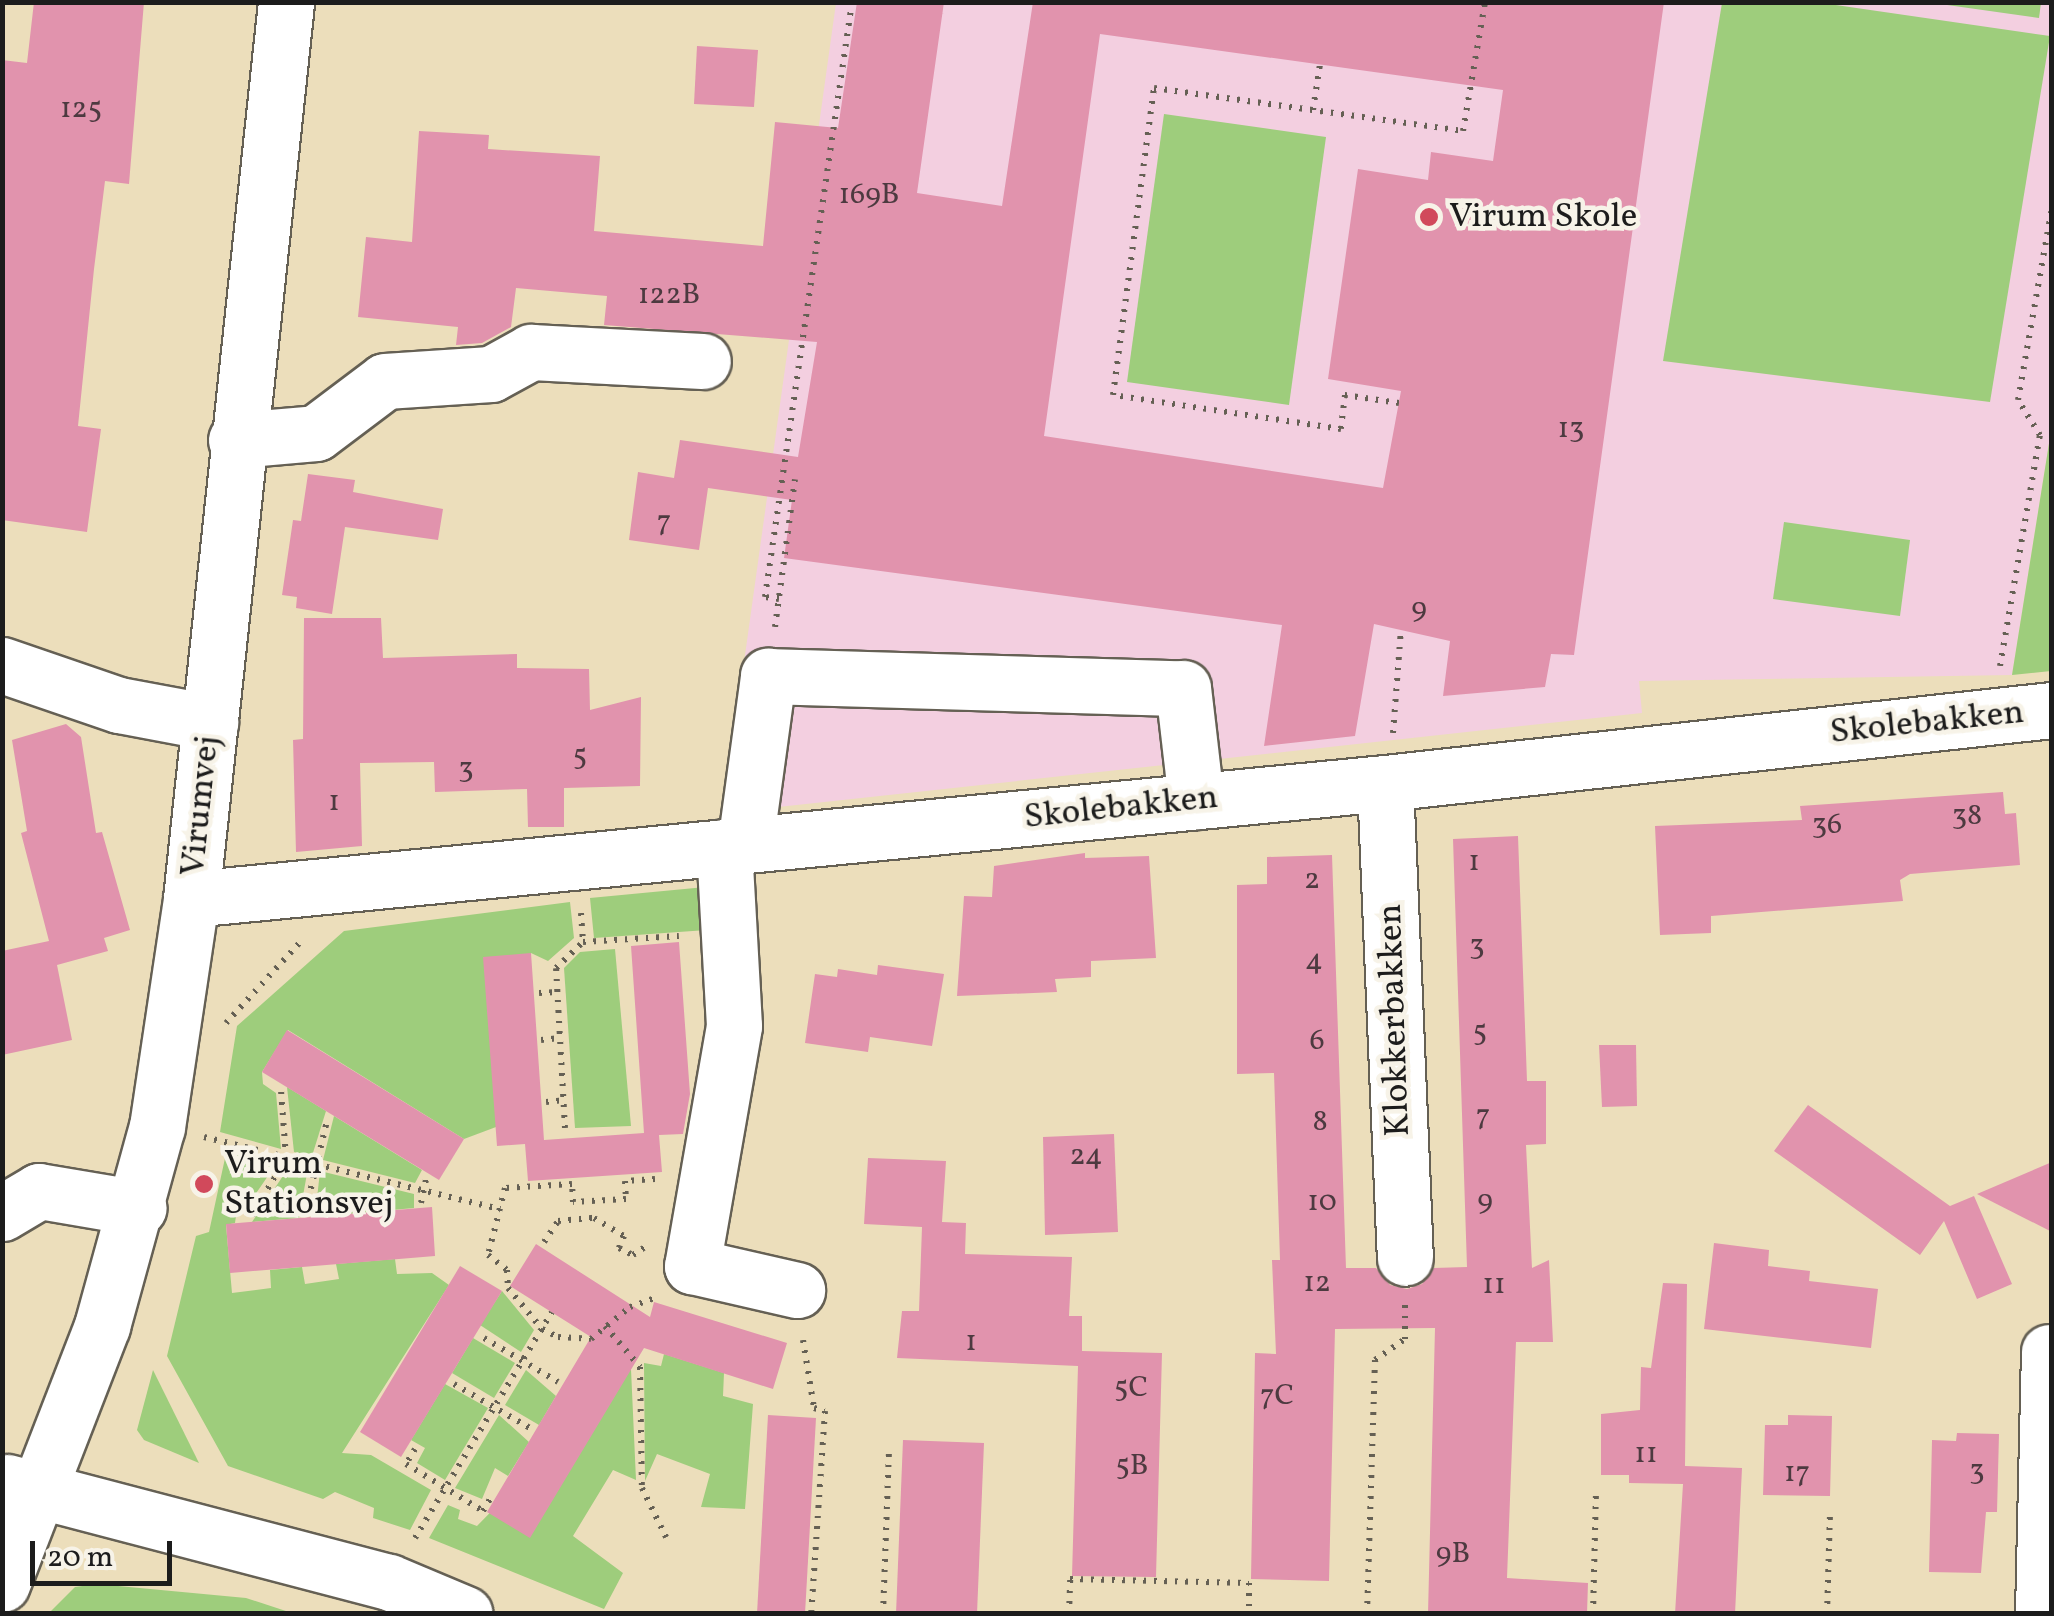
<!DOCTYPE html>
<style>
body{margin:0}
#map{position:relative;width:2054px;height:1616px;overflow:hidden;background:#ecdebb;font-family:Vollkorn,serif}
div>[style]{position:absolute}
[style*='--x']{left:calc(var(--x)*1px);top:calc(var(--y)*1px);width:calc(var(--w)*1px);rotate:calc(var(--a)*1deg)}
.built>*{inset:0;background:#f3cfe0}
.green>*{inset:0;background:#9ecd7c}
.building>*{inset:0;background:#e193ad}
.path>*{height:6px;margin-top:-3px;transform-origin:0;background:repeating-linear-gradient(90deg,#656054 0 2.5px,transparent 0 10.5px)}
.roads{filter:drop-shadow(2px 0 #656054) drop-shadow(-2px 0 #656054) drop-shadow(0 2px #656054) drop-shadow(0 -2px #656054)}
.minor>*{height:55px;margin:-27.5px;padding:0 27.5px;transform-origin:27.5px;border-radius:27.5px;background:#fff}
.dots>*{width:28px;height:28px;translate:-50% -50%;box-sizing:border-box;border:5px solid #f7f3e8;border-radius:50%}
span{translate:-50% -50%;white-space:nowrap;text-align:center;line-height:1.15;-webkit-text-stroke:9px #f7f3e8;paint-order:stroke}
.number-label{font-size:30px;color:#4d3a40}
.number-label span{-webkit-text-stroke-width:0}
.poi-label{font-size:35px;color:#1c1c1c}
.left{translate:0 -50%;text-align:left}
.street-label{font-size:35px;color:#1c1c1c}
.frame{position:absolute;inset:0;border:5px solid #1c1c1c;pointer-events:none}
.scale{position:absolute;left:30px;top:1541px;width:142px;height:45px;box-sizing:border-box;border:5px solid #1c1c1c;border-top:0;padding-left:12px;font-size:30px;line-height:35px;white-space:nowrap;color:#1c1c1c;-webkit-text-stroke:8px #f7f3e8;paint-order:stroke}
</style>
<div id="map">
<div class="built">
<i style="clip-path:polygon(836px 3px,2051px 3px,2051px 431px,2012px 675px,1639px 681px,1642px 713px,723px 813px)"></i>
</div>
<div class="green">
<i style="clip-path:polygon(1722px 3px,1822px 3px,2050px 36px,1990px 402px,1663px 361px)"></i>
<i style="clip-path:polygon(1933px 3px,2041px 2px,2041px 3px,2039px 18px)"></i>
<i style="clip-path:polygon(1164px 114px,1326px 137px,1289px 405px,1127px 382px)"></i>
<i style="clip-path:polygon(2051px 431px,2051px 671px,2012px 675px)"></i>
<i style="clip-path:polygon(1784px 522px,1910px 540px,1900px 616px,1773px 599px)"></i>
<i style="clip-path:polygon(716px 886px,721px 929px,594px 938px,590px 898px)"></i>
<i style="clip-path:polygon(570px 902px,574px 938px,548px 961px,531px 953px,496px 1127px,464px 1139px,288px 1030px,262px 1072px,263px 1084px,276px 1093px,281px 1149px,220px 1132px,237px 1026px,344px 931px)"></i>
<i style="clip-path:polygon(615px 949px,631px 1126px,575px 1128px,564px 968px,580px 952px)"></i>
<i style="clip-path:polygon(287px 1087px,326px 1111px,312px 1156px,294px 1152px)"></i>
<i style="clip-path:polygon(334px 1116px,422px 1170px,415px 1183px,323px 1160px)"></i>
<i style="clip-path:polygon(227px 1149px,279px 1160px,246px 1208px,237px 1209px,235px 1223px,226px 1225px,232px 1293px,271px 1288px,270px 1270px,302px 1267px,305px 1284px,339px 1279px,336px 1264px,395px 1259px,397px 1274px,432px 1273px,449px 1285px,342px 1453px,371px 1455px,431px 1490px,410px 1530px,373px 1518px,374px 1508px,335px 1492px,323px 1499px,228px 1466px,167px 1356px,196px 1236px,209px 1232px)"></i>
<i style="clip-path:polygon(291px 1164px,308px 1168px,299px 1218px,252px 1222px)"></i>
<i style="clip-path:polygon(320px 1171px,414px 1194px,414px 1208px,315px 1217px)"></i>
<i style="clip-path:polygon(502px 1291px,534px 1330px,521px 1352px,480px 1325px)"></i>
<i style="clip-path:polygon(473px 1338px,515px 1363px,494px 1398px,452px 1373px)"></i>
<i style="clip-path:polygon(664px 1354px,724px 1373px,723px 1396px,753px 1404px,745px 1509px,701px 1507px,710px 1474px,657px 1454px,645px 1481px,644px 1363px,661px 1366px)"></i>
<i style="clip-path:polygon(631px 1369px,636px 1480px,613px 1470px,573px 1536px,623px 1573px,604px 1609px,429px 1538px,448px 1505px,460px 1510px,458px 1519px,477px 1526px)"></i>
<i style="clip-path:polygon(153px 1370px,199px 1463px,144px 1440px,137px 1430px)"></i>
<i style="clip-path:polygon(526px 1370px,556px 1396px,539px 1425px,505px 1405px)"></i>
<i style="clip-path:polygon(445px 1384px,488px 1408px,445px 1480px,417px 1463px,425px 1448px,411px 1440px)"></i>
<i style="clip-path:polygon(499px 1415px,529px 1442px,508px 1476px,495px 1468px,482px 1499px,455px 1488px)"></i>
<i style="clip-path:polygon(97px 1584px,246px 1598px,292px 1613px,49px 1613px,75px 1587px)"></i>
</div>
<div class="building">
<i style="clip-path:polygon(34px 2px,144px 2px,129px 184px,105px 181px,94px 269px,78px 426px,101px 429px,87px 532px,2px 520px,2px 60px,27px 63px)"></i>
<i style="clip-path:polygon(evenodd,857px 2px,944px 2px,917px 193px,1002px 206px,1033px 2px,1664px 2px,1574px 655px,1551px 654px,1545px 687px,1443px 696px,1450px 641px,1374px 624px,1355px 736px,1264px 746px,1282px 625px,784px 558px,792px 500px,708px 488px,699px 550px,629px 540px,638px 472px,674px 478px,680px 440px,798px 457px,817px 342px,604px 325px,607px 296px,516px 288px,511px 327px,482px 343px,456px 345px,458px 327px,358px 317px,366px 237px,412px 242px,419px 131px,489px 135px,488px 149px,600px 156px,594px 231px,763px 246px,775px 122px,838px 128px,857px 2px,1100px 34px,1503px 90px,1493px 161px,1431px 152px,1428px 180px,1358px 169px,1328px 379px,1401px 391px,1383px 488px,1044px 436px,1100px 34px)"></i>
<i style="clip-path:polygon(697px 46px,758px 50px,754px 107px,694px 104px)"></i>
<i style="clip-path:polygon(308px 474px,355px 480px,353px 492px,443px 509px,438px 540px,345px 527px,332px 614px,296px 608px,297px 597px,282px 595px,293px 520px,301px 521px)"></i>
<i style="clip-path:polygon(304px 618px,381px 618px,383px 658px,517px 654px,517px 668px,589px 669px,590px 710px,641px 697px,640px 786px,564px 788px,564px 827px,528px 827px,527px 789px,435px 792px,434px 762px,360px 763px,362px 846px,296px 852px,293px 740px,303px 739px)"></i>
<i style="clip-path:polygon(66px 724px,81px 737px,96px 833px,102px 832px,130px 930px,104px 938px,108px 951px,57px 965px,72px 1040px,2px 1055px,2px 951px,49px 941px,21px 833px,27px 831px,12px 740px)"></i>
<i style="clip-path:polygon(2003px 792px,2005px 814px,2016px 813px,2020px 865px,1910px 874px,1900px 880px,1903px 901px,1711px 916px,1711px 933px,1660px 935px,1655px 826px,1802px 820px,1800px 806px)"></i>
<i style="clip-path:polygon(1518px 836px,1527px 1081px,1546px 1081px,1546px 1144px,1526px 1145px,1532px 1268px,1549px 1260px,1553px 1342px,1516px 1342px,1507px 1578px,1588px 1583px,1587px 1614px,1428px 1614px,1435px 1328px,1335px 1329px,1329px 1581px,1251px 1579px,1255px 1353px,1276px 1354px,1272px 1260px,1280px 1260px,1274px 1073px,1237px 1074px,1237px 885px,1267px 884px,1267px 857px,1332px 855px,1346px 1268px,1376px 1268px,1390px 1285px,1407px 1289px,1422px 1284px,1434px 1268px,1467px 1267px,1453px 839px)"></i>
<i style="clip-path:polygon(1085px 853px,1085px 858px,1149px 856px,1156px 958px,1091px 961px,1091px 977px,1055px 979px,1057px 992px,957px 996px,964px 896px,992px 897px,994px 866px)"></i>
<i style="clip-path:polygon(679px 942px,690px 1094px,683px 1134px,659px 1135px,662px 1172px,528px 1181px,525px 1144px,497px 1146px,483px 957px,531px 953px,544px 1140px,644px 1133px,631px 946px)"></i>
<i style="clip-path:polygon(878px 965px,944px 974px,932px 1046px,870px 1037px,868px 1052px,805px 1043px,815px 974px,837px 977px,838px 969px,877px 975px)"></i>
<i style="clip-path:polygon(287px 1030px,464px 1139px,439px 1180px,262px 1072px)"></i>
<i style="clip-path:polygon(1599px 1045px,1636px 1045px,1637px 1106px,1602px 1107px)"></i>
<i style="clip-path:polygon(1808px 1105px,1950px 1206px,1974px 1196px,2012px 1284px,1977px 1299px,1944px 1221px,1920px 1255px,1774px 1151px)"></i>
<i style="clip-path:polygon(1114px 1134px,1118px 1232px,1045px 1235px,1043px 1137px)"></i>
<i style="clip-path:polygon(868px 1158px,946px 1161px,942px 1222px,966px 1223px,965px 1254px,1072px 1257px,1069px 1316px,1082px 1316px,1082px 1351px,1162px 1353px,1156px 1577px,1072px 1576px,1078px 1366px,897px 1358px,902px 1311px,919px 1311px,922px 1227px,864px 1224px)"></i>
<i style="clip-path:polygon(2052px 1162px,2052px 1232px,1977px 1194px)"></i>
<i style="clip-path:polygon(432px 1207px,435px 1256px,230px 1273px,226px 1224px)"></i>
<i style="clip-path:polygon(1714px 1243px,1769px 1250px,1768px 1266px,1810px 1271px,1809px 1281px,1878px 1289px,1871px 1348px,1704px 1329px)"></i>
<i style="clip-path:polygon(536px 1244px,650px 1317px,654px 1302px,787px 1343px,773px 1389px,644px 1348px,530px 1538px,487px 1512px,591px 1337px,510px 1286px)"></i>
<i style="clip-path:polygon(460px 1266px,502px 1291px,401px 1457px,360px 1432px)"></i>
<i style="clip-path:polygon(1663px 1283px,1687px 1284px,1685px 1466px,1742px 1468px,1735px 1614px,1675px 1614px,1683px 1484px,1629px 1483px,1629px 1475px,1601px 1475px,1601px 1414px,1640px 1410px,1641px 1367px,1651px 1368px)"></i>
<i style="clip-path:polygon(768px 1415px,816px 1418px,805px 1614px,757px 1614px)"></i>
<i style="clip-path:polygon(1788px 1415px,1832px 1416px,1830px 1496px,1763px 1495px,1765px 1425px,1788px 1425px)"></i>
<i style="clip-path:polygon(1957px 1433px,1999px 1434px,1997px 1512px,1986px 1512px,1981px 1573px,1929px 1572px,1932px 1440px,1956px 1441px)"></i>
<i style="clip-path:polygon(903px 1440px,984px 1443px,977px 1614px,896px 1614px)"></i>
</div>
<div class="path">
<i style="--x:1313;--y:110;--w:47;--a:-81.3"></i>
<i style="--x:1399;--y:403;--w:55;--a:-171.6"></i>
<i style="--x:1345;--y:395;--w:34;--a:97"></i>
<i style="--x:1341;--y:429;--w:231;--a:-171.5"></i>
<i style="--x:1113;--y:395;--w:310;--a:-82.4"></i>
<i style="--x:1154;--y:88;--w:312;--a:7.9"></i>
<i style="--x:1463;--y:131;--w:131;--a:-80.3"></i>
<i style="--x:779;--y:599;--w:14;--a:-172"></i>
<i style="--x:765;--y:597;--w:601;--a:-81.68"></i>
<i style="--x:775;--y:627;--w:149;--a:-82.3"></i>
<i style="--x:2000;--y:666;--w:234;--a:-80.2"></i>
<i style="--x:2040;--y:435;--w:41;--a:-122.2"></i>
<i style="--x:2018;--y:400;--w:196;--a:-80"></i>
<i style="--x:1393;--y:733;--w:103;--a:-85.6"></i>
<i style="--x:581;--y:913;--w:29;--a:86"></i>
<i style="--x:539;--y:993;--w:18;--a:-3"></i>
<i style="--x:226;--y:1023;--w:113;--a:-47.5"></i>
<i style="--x:541;--y:1040;--w:19;--a:-6"></i>
<i style="--x:546;--y:1102;--w:18;--a:-6"></i>
<i style="--x:565;--y:1128;--w:160;--a:-93.2"></i>
<i style="--x:556;--y:968;--w:37;--a:-44"></i>
<i style="--x:583;--y:942;--w:96;--a:-3.6"></i>
<i style="--x:204;--y:1137;--w:305;--a:13.7"></i>
<i style="--x:655;--y:1179;--w:30;--a:176"></i>
<i style="--x:625;--y:1181;--w:18;--a:87"></i>
<i style="--x:626;--y:1199;--w:53;--a:176.8"></i>
<i style="--x:573;--y:1202;--w:18;--a:-93"></i>
<i style="--x:572;--y:1184;--w:67;--a:176.6"></i>
<i style="--x:505;--y:1188;--w:69;--a:104.2"></i>
<i style="--x:488;--y:1255;--w:24;--a:38"></i>
<i style="--x:507;--y:1270;--w:18;--a:87"></i>
<i style="--x:508;--y:1288;--w:53;--a:50.3"></i>
<i style="--x:542;--y:1329;--w:18;--a:27"></i>
<i style="--x:558;--y:1337;--w:33;--a:3"></i>
<i style="--x:591;--y:1339;--w:50;--a:-39.4"></i>
<i style="--x:630;--y:1307;--w:27;--a:-20"></i>
<i style="--x:421;--y:1203;--w:24;--a:-78"></i>
<i style="--x:306;--y:1209;--w:90;--a:-76.6"></i>
<i style="--x:252;--y:1216;--w:68;--a:-60"></i>
<i style="--x:286;--y:1157;--w:67;--a:-94.3"></i>
<i style="--x:544;--y:1242;--w:25;--a:-56"></i>
<i style="--x:558;--y:1221;--w:36;--a:-5"></i>
<i style="--x:594;--y:1218;--w:35;--a:31"></i>
<i style="--x:624;--y:1236;--w:13;--a:113"></i>
<i style="--x:619;--y:1248;--w:16;--a:27"></i>
<i style="--x:633;--y:1255;--w:14;--a:-34"></i>
<i style="--x:605;--y:1326;--w:54;--a:49.5"></i>
<i style="--x:640;--y:1367;--w:121;--a:89.1"></i>
<i style="--x:642;--y:1488;--w:55;--a:63.9"></i>
<i style="--x:484;--y:1338;--w:86;--a:30.7"></i>
<i style="--x:803;--y:1340;--w:69;--a:80.8"></i>
<i style="--x:814;--y:1408;--w:11;--a:15"></i>
<i style="--x:825;--y:1411;--w:203;--a:93.9"></i>
<i style="--x:454;--y:1384;--w:88;--a:30.1"></i>
<i style="--x:415;--y:1449;--w:17;--a:121"></i>
<i style="--x:406;--y:1464;--w:90;--a:31.4"></i>
<i style="--x:483;--y:1511;--w:20;--a:-60"></i>
<i style="--x:415;--y:1538;--w:264;--a:-58.8"></i>
<i style="--x:883;--y:1614;--w:167;--a:-87.9"></i>
<i style="--x:1069;--y:1614;--w:35;--a:-88"></i>
<i style="--x:1070;--y:1579;--w:179;--a:1.3"></i>
<i style="--x:1249;--y:1583;--w:31;--a:90"></i>
<i style="--x:1367;--y:1614;--w:254;--a:-88.2"></i>
<i style="--x:1375;--y:1360;--w:37;--a:-35"></i>
<i style="--x:1405;--y:1339;--w:35;--a:-90"></i>
<i style="--x:1593;--y:1614;--w:126;--a:-88.6"></i>
<i style="--x:1827;--y:1614;--w:100;--a:-88.3"></i>
</div>
<div class="roads">
<div class="minor">
<i style="--x:236;--y:440;--w:80;--a:-5"></i>
<i style="--x:316;--y:433;--w:86;--a:-37"></i>
<i style="--x:385;--y:381;--w:106;--a:-3.8"></i>
<i style="--x:491;--y:374;--w:46;--a:-28.8"></i>
<i style="--x:531;--y:352;--w:172;--a:3"></i>
<i style="--x:2;--y:665;--w:124;--a:18.9"></i>
<i style="--x:119;--y:705;--w:93;--a:10.6"></i>
<i style="--x:1385;--y:783;--w:475;--a:87.6"></i>
<i style="--x:745;--y:845;--w:171;--a:-82.2"></i>
<i style="--x:768;--y:676;--w:415;--a:1.7"></i>
<i style="--x:1183;--y:688;--w:114;--a:83.4"></i>
<i style="--x:724;--y:847;--w:179;--a:86.8"></i>
<i style="--x:734;--y:1026;--w:244;--a:99.9"></i>
<i style="--x:692;--y:1266;--w:108;--a:12.9"></i>
<i style="--x:191;--y:899;--w:1200;--a:-5.55"></i>
<i style="--x:1385;--y:783;--w:671;--a:-6.25"></i>
<i style="--x:2;--y:1213;--w:43;--a:-30.7"></i>
<i style="--x:39;--y:1191;--w:101;--a:9.6"></i>
<i style="--x:7;--y:1482;--w:395;--a:14.7"></i>
<i style="--x:389;--y:1582;--w:82;--a:22.8"></i>
<i style="--x:2;--y:1584;--w:277;--a:-68.8"></i>
<i style="--x:102;--y:1326;--w:206;--a:-74.6"></i>
<i style="--x:157;--y:1127;--w:231;--a:-81.5"></i>
<i style="--x:191;--y:899;--w:902;--a:-83.95"></i>
<i style="--x:2043;--y:1614;--w:262;--a:-88.7"></i>
</div>
</div>
<div class="dots">
<i style="left:1429px;top:217px;background:#d1495b"></i>
<i style="left:204px;top:1184px;background:#d1495b"></i>
</div>
<div class="number-label">
<span style="left:81px;top:109px">125</span>
<span style="left:869px;top:195px">169B</span>
<span style="left:669px;top:295px">122B</span>
<span style="left:1571px;top:429px">13</span>
<span style="left:664px;top:522px">7</span>
<span style="left:1419px;top:609px">9</span>
<span style="left:580px;top:756px">5</span>
<span style="left:466px;top:769px">3</span>
<span style="left:334px;top:802px">1</span>
<span style="left:1967px;top:816px">38</span>
<span style="left:1827px;top:825px">36</span>
<span style="left:1474px;top:862px">1</span>
<span style="left:1312px;top:880px">2</span>
<span style="left:1477px;top:946px">3</span>
<span style="left:1314px;top:961px">4</span>
<span style="left:1480px;top:1032px">5</span>
<span style="left:1317px;top:1041px">6</span>
<span style="left:1483px;top:1116px">7</span>
<span style="left:1320px;top:1122px">8</span>
<span style="left:1086px;top:1156px">24</span>
<span style="left:1485px;top:1201px">9</span>
<span style="left:1322px;top:1202px">10</span>
<span style="left:1317px;top:1283px">12</span>
<span style="left:1494px;top:1285px">11</span>
<span style="left:971px;top:1342px">1</span>
<span style="left:1131px;top:1388px">5C</span>
<span style="left:1277px;top:1396px">7C</span>
<span style="left:1646px;top:1454px">11</span>
<span style="left:1132px;top:1466px">5B</span>
<span style="left:1977px;top:1471px">3</span>
<span style="left:1797px;top:1473px">17</span>
<span style="left:1453px;top:1554px">9B</span>
</div>
<div class="poi-label">
<span class="left" style="left:1449px;top:217px">Virum Skole</span>
<span class="left" style="left:224px;top:1184px">Virum<br>Stationsvej</span>
</div>
<div class="street-label">
<span style="left:1927px;top:723px;rotate:-6deg">Skolebakken</span>
<span style="left:201px;top:806px;rotate:-84deg">Virumvej</span>
<span style="left:1121px;top:808px;rotate:-6deg">Skolebakken</span>
<span style="left:1395px;top:1020px;rotate:-92deg">Klokkerbakken</span>
</div>
<div class="frame"></div>
<div class="scale">20 m</div>
</div>
